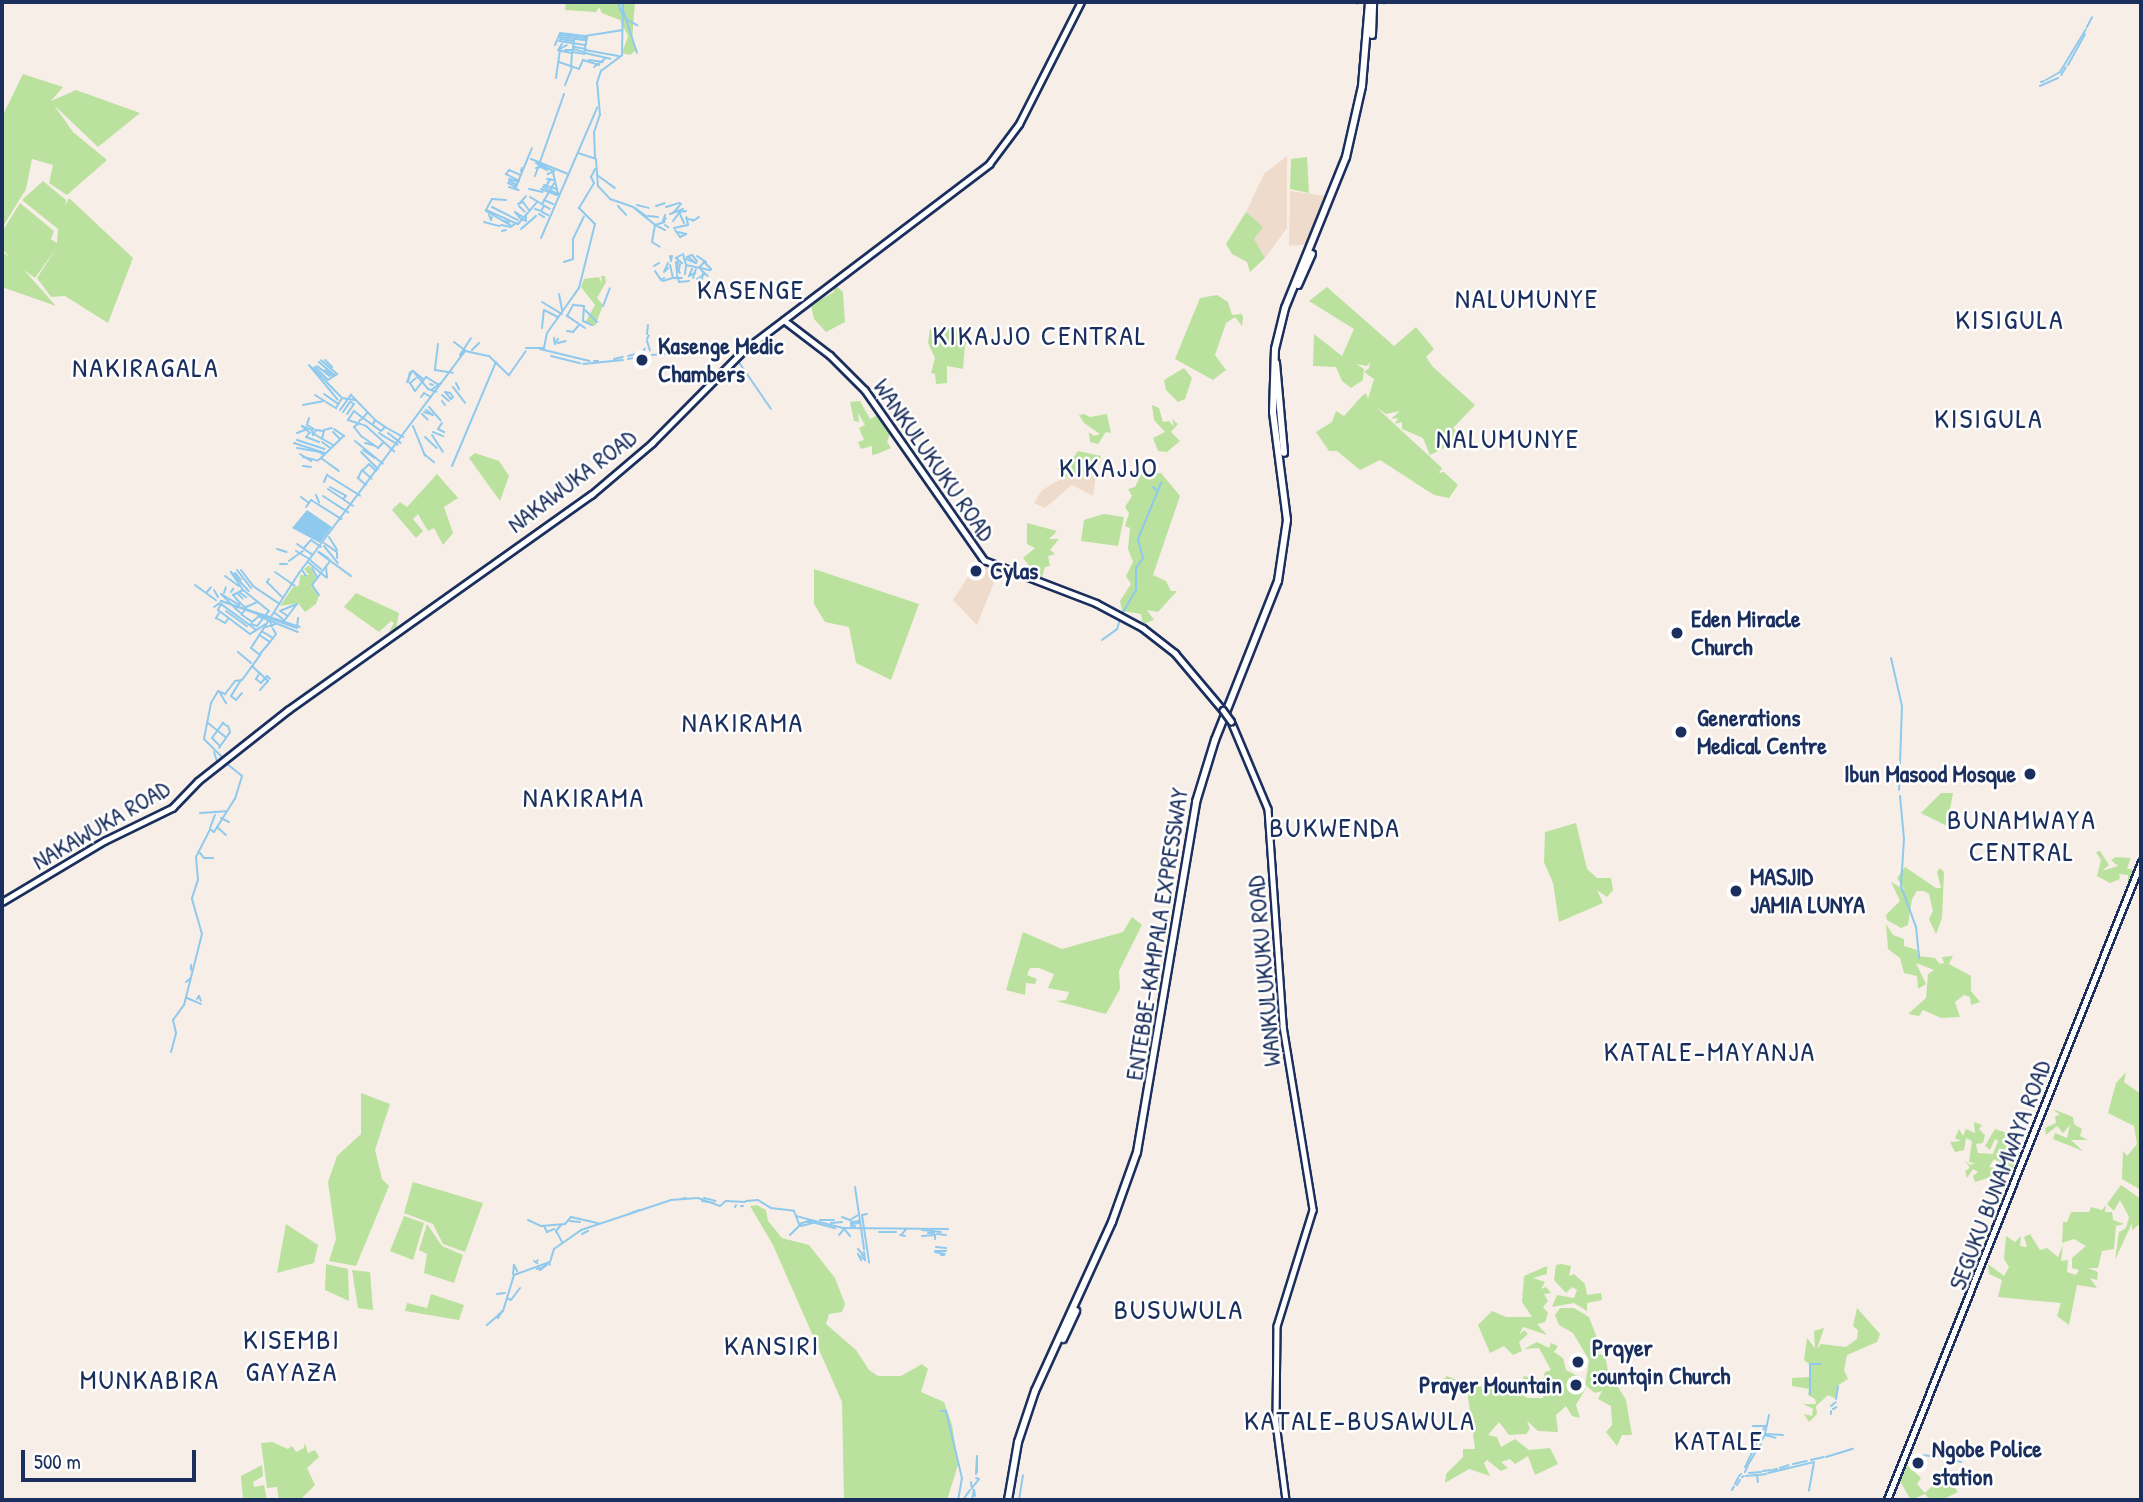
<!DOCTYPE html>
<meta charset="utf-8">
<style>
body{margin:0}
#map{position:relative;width:2143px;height:1502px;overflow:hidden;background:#f7efe7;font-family:"Patrick Hand",sans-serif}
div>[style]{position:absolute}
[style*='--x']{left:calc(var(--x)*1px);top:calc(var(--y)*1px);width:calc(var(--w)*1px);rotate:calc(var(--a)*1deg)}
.built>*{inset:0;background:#eedbcb}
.green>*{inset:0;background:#bae19d}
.water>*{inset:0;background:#8fc9ee}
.stream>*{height:2px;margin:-1px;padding:0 1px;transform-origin:1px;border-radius:1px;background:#8fc9ee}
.roads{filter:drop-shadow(2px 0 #1b2f5e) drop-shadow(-2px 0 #1b2f5e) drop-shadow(0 2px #1b2f5e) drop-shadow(0 -2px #1b2f5e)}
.secondary>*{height:4.5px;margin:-2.25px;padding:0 2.25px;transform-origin:2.25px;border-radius:2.25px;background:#fff}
.highway>*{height:6px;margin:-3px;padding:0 3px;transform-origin:3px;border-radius:3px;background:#fff}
.bridges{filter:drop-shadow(2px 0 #1b2f5e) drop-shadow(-2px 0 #1b2f5e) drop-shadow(0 2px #1b2f5e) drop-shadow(0 -2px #1b2f5e)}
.secondary-bridge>*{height:4.5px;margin:-2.25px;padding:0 2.25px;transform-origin:2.25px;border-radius:2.25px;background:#fff}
.dots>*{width:19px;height:19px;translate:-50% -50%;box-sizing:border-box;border:4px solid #fff;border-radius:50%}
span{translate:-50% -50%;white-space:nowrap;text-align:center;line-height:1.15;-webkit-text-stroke:5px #fff;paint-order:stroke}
.poi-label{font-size:24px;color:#1b2f5e;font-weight:700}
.left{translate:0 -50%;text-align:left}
.right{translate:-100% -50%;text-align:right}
.street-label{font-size:24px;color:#1b2f5e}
.quarter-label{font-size:28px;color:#1b2f5e;letter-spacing:2px}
.frame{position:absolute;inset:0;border:4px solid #1b2f5e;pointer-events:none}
.scale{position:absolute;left:21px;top:1450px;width:175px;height:32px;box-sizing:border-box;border:4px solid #1b2f5e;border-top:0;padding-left:9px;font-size:21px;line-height:24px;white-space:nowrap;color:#1b2f5e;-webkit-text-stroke:5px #fff;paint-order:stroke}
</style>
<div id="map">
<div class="built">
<i style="clip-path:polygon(1287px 156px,1287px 228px,1265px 258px,1253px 239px,1263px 227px,1246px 212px,1264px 174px)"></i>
<i style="clip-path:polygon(1290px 191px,1327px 196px,1307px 244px,1289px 246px)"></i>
<i style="clip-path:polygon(1091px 462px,1097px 467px,1093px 496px,1072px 485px,1045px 508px,1034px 503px,1042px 490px)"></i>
<i style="clip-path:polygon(980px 558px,999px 570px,977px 625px,953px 600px)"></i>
</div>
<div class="green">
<i style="clip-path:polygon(566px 2px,635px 2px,632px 41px,637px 49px,630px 55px,622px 53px,628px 36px,620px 20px,602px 13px,599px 7px,596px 12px,565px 10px)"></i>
<i style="clip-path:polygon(23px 74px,63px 87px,51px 101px,76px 90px,140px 113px,98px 147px,54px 105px,73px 132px,107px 160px,67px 195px,49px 183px,53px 165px,32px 159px,26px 189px,2px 228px,2px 117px)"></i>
<i style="clip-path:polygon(1307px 157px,1309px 193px,1290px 189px,1291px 159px)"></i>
<i style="clip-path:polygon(43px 181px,66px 200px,65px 206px,69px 198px,133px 258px,108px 323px,65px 296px,51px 297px,37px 278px,57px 247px,35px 278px,24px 270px,56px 306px,2px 287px,2px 252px,10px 257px,2px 249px,2px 232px,20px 203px,54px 231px,51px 239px,57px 243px,58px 229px,22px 200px)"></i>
<i style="clip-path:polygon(1246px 212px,1263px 227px,1254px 239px,1265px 258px,1250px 272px,1247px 262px,1232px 254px,1226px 244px)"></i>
<i style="clip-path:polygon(601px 276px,605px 276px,606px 282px,597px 298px,603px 305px,595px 326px,585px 323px,595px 305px,581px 287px,584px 279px,599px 277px,602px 284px)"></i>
<i style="clip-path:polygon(834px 284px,843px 292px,845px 322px,826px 332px,814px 319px,811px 305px,834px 292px)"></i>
<i style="clip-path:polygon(1327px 287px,1394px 346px,1416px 327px,1434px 349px,1426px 357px,1433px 367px,1475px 405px,1453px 428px,1458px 433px,1446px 447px,1430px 455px,1423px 438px,1402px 429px,1402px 422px,1395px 424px,1398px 418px,1391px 419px,1400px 411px,1386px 414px,1376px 407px,1442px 468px,1439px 473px,1444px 472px,1458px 485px,1449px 498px,1434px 495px,1380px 460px,1360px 470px,1337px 451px,1329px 451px,1316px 432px,1332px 422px,1336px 411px,1344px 416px,1362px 396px,1366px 393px,1368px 399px,1374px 379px,1364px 372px,1369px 368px,1370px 362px,1367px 366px,1356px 364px,1364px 369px,1363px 380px,1351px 388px,1342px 381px,1336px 367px,1313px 366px,1314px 334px,1342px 356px,1354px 329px,1309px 301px)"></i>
<i style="clip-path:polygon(1217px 295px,1228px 302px,1232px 315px,1242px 314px,1243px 318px,1242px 326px,1235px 317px,1226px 323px,1215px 355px,1226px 370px,1213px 380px,1175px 359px,1200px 298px)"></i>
<i style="clip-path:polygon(960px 328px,960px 340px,972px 339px,965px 345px,963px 369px,947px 366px,947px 383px,936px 384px,935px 374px,931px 373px,935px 358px,928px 343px,930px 329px)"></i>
<i style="clip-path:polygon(1184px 368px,1192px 378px,1185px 399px,1178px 402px,1166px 390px,1164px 380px)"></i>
<i style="clip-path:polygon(860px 401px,870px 419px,878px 415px,891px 431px,887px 442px,891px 448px,877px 454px,872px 455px,872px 446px,861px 449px,858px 442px,864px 440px,859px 428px,865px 425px,858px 413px,859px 422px,854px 421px,850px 402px)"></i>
<i style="clip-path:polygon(1152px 405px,1159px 408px,1163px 422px,1169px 421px,1174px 427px,1172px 419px,1178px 424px,1171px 432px,1180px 441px,1167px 452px,1158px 451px,1153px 438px,1165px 432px,1154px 420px)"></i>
<i style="clip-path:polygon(1084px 414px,1090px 417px,1107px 414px,1111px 433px,1106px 432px,1098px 444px,1090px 442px,1089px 432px,1094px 436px,1100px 434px,1084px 423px,1079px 415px)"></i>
<i style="clip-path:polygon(1078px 451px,1101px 456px,1099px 464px,1063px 478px,1057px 469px,1068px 465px)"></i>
<i style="clip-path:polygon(475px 453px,499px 461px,509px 476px,500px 501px,469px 458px)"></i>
<i style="clip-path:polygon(1145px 466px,1150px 473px,1161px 473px,1180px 496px,1153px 575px,1166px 581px,1171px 591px,1177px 591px,1158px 612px,1147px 610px,1154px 620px,1143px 624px,1141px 614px,1122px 611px,1120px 601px,1131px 584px,1126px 576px,1133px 562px,1128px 549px,1130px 528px,1125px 526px,1129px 513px,1125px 507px,1132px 496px,1128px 489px,1135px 487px)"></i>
<i style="clip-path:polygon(437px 474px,458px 498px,444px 507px,453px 533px,443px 545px,434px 528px,428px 531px,418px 514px,413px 519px,423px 531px,416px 538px,392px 510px,400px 502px,407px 507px)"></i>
<i style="clip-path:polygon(1104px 514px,1124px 517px,1118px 546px,1081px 541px,1084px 520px)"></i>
<i style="clip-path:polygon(1027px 523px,1057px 531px,1049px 539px,1059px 539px,1050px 550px,1055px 554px,1048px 556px,1050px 566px,1045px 567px,1040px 582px,1035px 581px,1033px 571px,1022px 576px,1028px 564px,1023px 558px,1035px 548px,1027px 544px)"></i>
<i style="clip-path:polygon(309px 565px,316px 578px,311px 586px,319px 595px,316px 604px,305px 612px,298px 603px,280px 606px,293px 587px,299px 586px,300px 575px,309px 575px,304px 569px)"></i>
<i style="clip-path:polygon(814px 569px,919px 604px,891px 680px,856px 663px,849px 627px,825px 622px,814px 604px)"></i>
<i style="clip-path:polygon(356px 593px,399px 613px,396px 629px,389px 632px,394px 623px,391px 621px,379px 632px,344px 607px)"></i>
<i style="clip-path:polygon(1941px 793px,1953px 793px,1947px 826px,1921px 813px)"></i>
<i style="clip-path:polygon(1576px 823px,1587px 869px,1597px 878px,1611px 878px,1613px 890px,1607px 897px,1597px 890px,1603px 903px,1559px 922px,1553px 883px,1544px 862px,1545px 832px)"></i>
<i style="clip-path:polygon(2100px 851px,2109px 865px,2102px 871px,2118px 866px,2111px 860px,2116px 857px,2131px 858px,2127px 868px,2136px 871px,2128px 887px,2128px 875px,2119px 874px,2120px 879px,2110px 883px,2097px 876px,2101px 860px,2096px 852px)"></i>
<i style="clip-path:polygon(1905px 867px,1936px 888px,1941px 888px,1937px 872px,1940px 868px,1944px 872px,1942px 918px,1936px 934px,1929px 919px,1933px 911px,1929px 894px,1924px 891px,1917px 891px,1912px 899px,1908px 925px,1901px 928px,1887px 920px,1886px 915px,1900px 901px,1891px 882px,1905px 890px,1897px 878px)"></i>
<i style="clip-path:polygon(1132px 917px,1142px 925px,1119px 971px,1120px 989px,1106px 1014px,1056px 1001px,1066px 1000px,1069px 992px,1048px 988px,1054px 974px,1039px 968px,1030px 968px,1027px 975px,1037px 979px,1035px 984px,1026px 983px,1025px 995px,1006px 990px,1023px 932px,1062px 949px,1123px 932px)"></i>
<i style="clip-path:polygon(1886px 924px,1893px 935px,1904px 939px,1904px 946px,1917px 950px,1918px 956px,1935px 958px,1940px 964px,1944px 963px,1942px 957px,1953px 956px,1949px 964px,1971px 976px,1971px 991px,1980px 1002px,1971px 1005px,1970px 997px,1964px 995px,1955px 1002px,1960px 1017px,1941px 1018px,1923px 1010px,1919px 1016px,1908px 1014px,1926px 998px,1928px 974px,1934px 970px,1916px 963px,1926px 984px,1918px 989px,1917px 976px,1904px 973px,1900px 958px,1888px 949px)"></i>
<i style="clip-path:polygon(2126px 1072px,2124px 1082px,2141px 1094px,2141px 1190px,2122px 1179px,2123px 1151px,2127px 1156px,2137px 1144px,2134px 1126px,2108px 1113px,2116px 1083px)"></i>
<i style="clip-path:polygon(361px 1093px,390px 1104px,375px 1150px,382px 1179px,389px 1186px,356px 1266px,329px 1261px,336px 1239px,328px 1182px,337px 1156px,361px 1134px)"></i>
<i style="clip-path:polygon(2053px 1109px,2073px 1117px,2074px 1124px,2082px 1129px,2080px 1136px,2088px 1140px,2071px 1140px,2083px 1151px,2053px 1139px,2055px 1133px,2067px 1138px,2070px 1125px,2063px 1133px,2057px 1126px,2046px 1135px,2045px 1128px,2056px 1123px,2055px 1116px,2060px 1115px)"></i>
<i style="clip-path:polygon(1974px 1122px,1982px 1125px,1979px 1129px,1985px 1135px,1983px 1143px,1976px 1144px,1978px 1153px,1993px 1154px,1998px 1141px,1995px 1139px,1990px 1150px,1985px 1146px,1995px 1129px,2016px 1136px,2011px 1142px,2016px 1149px,2010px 1146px,2007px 1152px,2023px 1155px,2015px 1158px,2013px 1169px,1994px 1159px,1989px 1167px,1995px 1168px,1994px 1176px,1975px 1182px,1973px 1176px,1978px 1172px,1973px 1169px,1967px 1178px,1965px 1171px,1970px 1168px,1965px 1160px,1970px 1165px,1975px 1163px,1969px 1162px,1972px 1141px,1966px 1138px,1964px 1150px,1955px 1152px,1950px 1142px,1961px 1141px,1955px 1138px,1959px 1129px,1963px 1136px,1966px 1129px,1975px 1133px)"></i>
<i style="clip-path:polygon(413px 1182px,483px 1203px,465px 1252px,443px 1244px,433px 1224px,404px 1213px)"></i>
<i style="clip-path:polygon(2121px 1185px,2141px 1199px,2141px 1223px,2132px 1230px,2132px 1223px,2115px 1260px,2119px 1232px,2126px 1228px,2129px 1217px,2120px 1200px,2114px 1211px,2107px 1204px)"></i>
<i style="clip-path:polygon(757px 1205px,766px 1210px,768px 1221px,782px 1238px,809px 1245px,835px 1278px,845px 1304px,842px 1312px,829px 1314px,826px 1324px,856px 1350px,869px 1370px,878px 1376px,901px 1376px,922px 1364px,928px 1369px,921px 1392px,944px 1402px,952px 1425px,958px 1465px,947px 1500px,844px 1500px,842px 1402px,773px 1245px,750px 1206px)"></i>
<i style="clip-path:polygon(2106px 1205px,2105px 1212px,2112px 1212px,2113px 1220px,2124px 1224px,2116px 1226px,2114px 1249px,2102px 1251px,2098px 1268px,2088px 1268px,2098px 1272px,2097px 1280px,2090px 1278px,2097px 1288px,2077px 1285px,2069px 1325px,2057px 1316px,2061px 1303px,1998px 1297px,2002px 1280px,1989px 1274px,1988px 1264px,2004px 1276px,2009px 1267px,2004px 1259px,2006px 1236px,2015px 1242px,2021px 1236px,2020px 1246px,2027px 1247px,2024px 1237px,2030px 1234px,2040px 1250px,2047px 1248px,2058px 1257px,2063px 1245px,2061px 1261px,2068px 1260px,2067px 1272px,2076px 1275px,2079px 1270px,2072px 1268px,2072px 1258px,2086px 1246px,2074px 1239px,2062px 1243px,2063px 1222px,2067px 1222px,2071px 1212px,2089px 1212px,2091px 1207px,2102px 1210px)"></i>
<i style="clip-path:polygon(404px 1216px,424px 1223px,413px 1260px,390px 1251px)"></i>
<i style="clip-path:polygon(286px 1224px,318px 1245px,314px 1263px,277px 1273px)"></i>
<i style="clip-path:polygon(427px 1224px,442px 1246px,463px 1255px,454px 1283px,424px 1273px,427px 1254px,419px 1250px)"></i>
<i style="clip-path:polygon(326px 1264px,348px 1269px,349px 1301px,325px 1290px)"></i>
<i style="clip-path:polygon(1561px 1264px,1571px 1266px,1569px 1276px,1574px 1274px,1585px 1284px,1587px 1295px,1601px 1293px,1602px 1300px,1587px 1303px,1587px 1311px,1574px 1303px,1552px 1307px,1557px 1295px,1574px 1298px,1577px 1290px,1572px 1287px,1566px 1293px,1554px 1280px,1556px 1265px)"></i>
<i style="clip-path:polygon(1547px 1266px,1547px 1274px,1533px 1278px,1545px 1282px,1541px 1289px,1546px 1287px,1551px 1293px,1544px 1294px,1548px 1301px,1543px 1307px,1548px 1313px,1545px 1322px,1537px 1324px,1547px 1335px,1523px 1327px,1519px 1335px,1524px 1330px,1528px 1334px,1519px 1342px,1522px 1351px,1513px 1355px,1504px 1346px,1490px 1353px,1478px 1325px,1492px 1311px,1506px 1317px,1532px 1317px,1522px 1302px,1524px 1276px)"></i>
<i style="clip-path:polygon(352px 1270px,370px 1272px,373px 1310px,358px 1308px)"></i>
<i style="clip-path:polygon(431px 1294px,464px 1305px,459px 1320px,405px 1311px,407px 1303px,427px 1308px)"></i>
<i style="clip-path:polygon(1560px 1308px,1574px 1308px,1589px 1317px,1602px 1351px,1596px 1354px,1605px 1355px,1608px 1371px,1626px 1400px,1632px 1435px,1622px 1435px,1617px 1446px,1606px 1432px,1612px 1425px,1611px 1406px,1598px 1399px,1602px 1391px,1595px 1393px,1585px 1385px,1589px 1360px,1573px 1333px,1559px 1325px,1555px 1315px)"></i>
<i style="clip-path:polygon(1857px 1308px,1880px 1334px,1877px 1342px,1847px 1355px,1844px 1370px,1848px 1379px,1837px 1386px,1836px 1399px,1828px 1395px,1816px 1406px,1817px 1414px,1809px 1422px,1804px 1414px,1812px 1416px,1813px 1409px,1803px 1404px,1816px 1404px,1815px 1399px,1808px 1395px,1809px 1389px,1792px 1386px,1792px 1378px,1809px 1377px,1809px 1364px,1804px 1360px,1807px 1338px,1815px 1348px,1814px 1331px,1824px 1328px,1817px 1349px,1821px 1344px,1846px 1347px,1857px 1339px,1858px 1330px,1853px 1326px)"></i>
<i style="clip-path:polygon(1537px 1342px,1549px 1348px,1551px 1343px,1558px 1346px,1554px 1352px,1563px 1358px,1566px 1370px,1578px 1376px,1580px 1388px,1586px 1388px,1576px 1405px,1580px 1418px,1572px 1416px,1566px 1406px,1556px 1415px,1558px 1432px,1538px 1431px,1527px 1421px,1530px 1429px,1526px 1434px,1509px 1435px,1499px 1422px,1488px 1435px,1497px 1437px,1501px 1447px,1515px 1439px,1529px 1450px,1550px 1448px,1558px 1464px,1535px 1475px,1528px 1456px,1515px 1464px,1510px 1459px,1501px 1462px,1508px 1468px,1501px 1471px,1487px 1460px,1484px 1463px,1490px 1476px,1469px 1469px,1445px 1483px,1446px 1474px,1463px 1457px,1463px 1449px,1475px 1449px,1467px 1389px,1443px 1380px,1447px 1376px,1471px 1386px,1512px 1388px,1527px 1398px,1543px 1398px,1544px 1393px,1522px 1380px,1524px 1376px,1543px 1380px,1545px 1372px,1551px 1370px,1539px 1348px,1524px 1349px)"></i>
<i style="clip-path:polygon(272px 1442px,288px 1449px,292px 1446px,296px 1452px,304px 1448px,305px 1443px,308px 1453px,315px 1450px,319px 1457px,307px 1468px,315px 1485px,300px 1500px,279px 1500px,277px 1487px,267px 1488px,261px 1443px)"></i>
<i style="clip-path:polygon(1905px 1463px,1921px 1478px,1917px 1484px,1925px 1493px,1944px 1474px,1958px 1492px,1942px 1500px,1930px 1500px,1925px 1494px,1911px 1500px,1898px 1478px)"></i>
<i style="clip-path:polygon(262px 1465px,263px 1476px,253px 1482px,254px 1487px,264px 1485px,267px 1500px,243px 1500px,241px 1476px)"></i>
</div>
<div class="water">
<i style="clip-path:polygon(307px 510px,332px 527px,320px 543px,292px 528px)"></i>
</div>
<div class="stream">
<i style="--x:618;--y:2;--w:10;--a:73"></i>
<i style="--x:1384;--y:2;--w:2;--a:90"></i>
<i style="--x:1357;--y:4;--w:2;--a:-63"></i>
<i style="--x:1364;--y:4;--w:2;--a:-90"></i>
<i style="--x:623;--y:10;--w:45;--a:72"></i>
<i style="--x:626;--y:19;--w:13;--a:29"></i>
<i style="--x:2087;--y:27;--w:11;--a:-63"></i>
<i style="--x:561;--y:35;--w:26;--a:7"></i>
<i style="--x:560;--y:37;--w:26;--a:7"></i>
<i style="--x:560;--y:39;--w:14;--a:8"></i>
<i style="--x:574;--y:39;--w:10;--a:96"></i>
<i style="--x:573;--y:49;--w:11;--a:15"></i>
<i style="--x:559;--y:41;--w:26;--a:9"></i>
<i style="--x:562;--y:44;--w:7;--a:124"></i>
<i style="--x:558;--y:50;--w:10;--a:-29"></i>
<i style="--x:555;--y:45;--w:13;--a:-67"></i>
<i style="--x:560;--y:33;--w:25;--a:7"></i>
<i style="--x:585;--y:36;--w:37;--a:-9"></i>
<i style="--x:574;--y:47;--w:12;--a:9"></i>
<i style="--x:565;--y:50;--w:8;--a:0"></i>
<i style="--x:585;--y:50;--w:34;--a:10"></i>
<i style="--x:561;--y:51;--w:11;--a:10"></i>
<i style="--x:572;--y:53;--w:14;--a:94"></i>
<i style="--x:572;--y:52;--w:12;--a:9"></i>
<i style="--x:584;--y:54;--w:17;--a:-80"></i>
<i style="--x:585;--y:53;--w:26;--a:13"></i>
<i style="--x:589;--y:60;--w:14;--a:8"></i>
<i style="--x:559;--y:62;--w:21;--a:19"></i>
<i style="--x:579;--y:69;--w:10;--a:-66"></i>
<i style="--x:583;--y:60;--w:17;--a:17"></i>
<i style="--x:2068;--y:65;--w:35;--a:-61"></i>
<i style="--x:594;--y:67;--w:15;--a:-37"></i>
<i style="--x:2061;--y:75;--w:9;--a:-58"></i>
<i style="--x:556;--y:78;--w:29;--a:-82"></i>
<i style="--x:2046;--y:80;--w:16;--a:-30"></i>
<i style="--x:2060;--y:72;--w:50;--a:-58.8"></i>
<i style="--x:2041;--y:82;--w:3;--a:-18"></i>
<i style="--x:565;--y:85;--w:18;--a:-68"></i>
<i style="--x:2040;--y:86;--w:20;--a:-24"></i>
<i style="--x:578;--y:153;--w:19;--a:18"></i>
<i style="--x:596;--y:159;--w:27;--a:86"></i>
<i style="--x:598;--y:186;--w:18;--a:47"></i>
<i style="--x:610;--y:199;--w:24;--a:19"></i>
<i style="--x:633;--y:207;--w:28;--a:39"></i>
<i style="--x:655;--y:225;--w:17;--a:100"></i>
<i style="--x:652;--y:242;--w:9;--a:32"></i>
<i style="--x:595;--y:158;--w:26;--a:-92"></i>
<i style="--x:594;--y:132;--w:18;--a:-71"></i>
<i style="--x:600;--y:115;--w:32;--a:-95"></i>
<i style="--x:597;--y:83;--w:13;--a:-72"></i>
<i style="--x:601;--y:71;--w:26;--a:-37"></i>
<i style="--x:622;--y:55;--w:53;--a:-88.9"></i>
<i style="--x:531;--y:159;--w:40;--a:22"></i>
<i style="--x:536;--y:163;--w:20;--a:24"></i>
<i style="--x:554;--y:171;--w:7;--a:153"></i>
<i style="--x:541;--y:167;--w:7;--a:27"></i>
<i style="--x:536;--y:168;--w:5;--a:-11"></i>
<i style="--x:521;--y:171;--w:3;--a:-72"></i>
<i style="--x:597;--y:175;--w:22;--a:36"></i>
<i style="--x:535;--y:176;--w:87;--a:-70.5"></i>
<i style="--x:509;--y:179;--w:9;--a:18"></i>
<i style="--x:547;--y:179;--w:6;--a:9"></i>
<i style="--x:509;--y:181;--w:9;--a:27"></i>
<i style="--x:519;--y:181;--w:15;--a:-152"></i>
<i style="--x:506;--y:174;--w:5;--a:-53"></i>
<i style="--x:509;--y:170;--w:13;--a:23"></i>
<i style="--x:508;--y:183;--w:9;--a:27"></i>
<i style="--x:544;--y:185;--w:13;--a:18"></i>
<i style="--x:509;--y:187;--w:10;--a:17"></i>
<i style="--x:543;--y:187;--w:17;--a:25"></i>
<i style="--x:558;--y:194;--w:23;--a:-103"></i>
<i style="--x:546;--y:187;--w:9;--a:-63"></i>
<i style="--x:515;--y:189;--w:44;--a:-67.5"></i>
<i style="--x:529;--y:189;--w:14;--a:12"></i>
<i style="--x:541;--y:189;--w:17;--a:21"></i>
<i style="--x:530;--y:197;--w:23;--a:31"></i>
<i style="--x:506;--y:200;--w:14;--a:-176"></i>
<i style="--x:492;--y:199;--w:13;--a:119"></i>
<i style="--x:486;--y:210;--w:35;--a:24"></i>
<i style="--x:518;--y:224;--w:29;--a:-49"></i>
<i style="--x:544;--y:200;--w:10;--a:24"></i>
<i style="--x:520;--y:203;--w:9;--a:-49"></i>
<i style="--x:518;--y:204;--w:5;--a:-22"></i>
<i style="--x:523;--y:202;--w:9;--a:54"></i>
<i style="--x:542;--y:204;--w:24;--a:-60"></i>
<i style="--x:637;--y:205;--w:12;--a:14"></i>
<i style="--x:519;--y:206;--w:8;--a:45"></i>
<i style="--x:618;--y:206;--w:12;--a:48"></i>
<i style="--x:656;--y:206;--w:9;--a:-18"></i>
<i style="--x:492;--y:207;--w:29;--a:27"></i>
<i style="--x:666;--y:207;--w:14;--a:-17"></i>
<i style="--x:635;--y:208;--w:14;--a:36"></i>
<i style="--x:535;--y:209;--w:6;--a:18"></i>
<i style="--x:541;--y:211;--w:6;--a:-59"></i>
<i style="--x:486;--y:211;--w:30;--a:30"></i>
<i style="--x:512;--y:226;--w:5;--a:-37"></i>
<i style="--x:542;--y:212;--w:7;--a:27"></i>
<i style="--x:674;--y:212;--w:11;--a:-49"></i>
<i style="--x:539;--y:214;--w:6;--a:31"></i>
<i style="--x:670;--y:214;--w:14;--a:-21"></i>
<i style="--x:489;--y:215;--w:5;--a:68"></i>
<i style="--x:491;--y:220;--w:3;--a:-72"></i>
<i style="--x:665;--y:215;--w:6;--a:108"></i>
<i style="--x:663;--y:221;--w:4;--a:-45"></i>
<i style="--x:648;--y:216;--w:10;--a:6"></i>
<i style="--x:686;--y:218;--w:1;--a:-45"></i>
<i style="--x:521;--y:219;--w:9;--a:-131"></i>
<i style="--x:515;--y:212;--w:9;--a:32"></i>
<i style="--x:522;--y:219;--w:4;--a:27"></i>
<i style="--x:526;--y:221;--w:5;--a:-90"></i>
<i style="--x:687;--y:219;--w:7;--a:8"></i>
<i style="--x:503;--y:221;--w:6;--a:9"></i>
<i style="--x:673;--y:221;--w:10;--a:-53"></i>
<i style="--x:693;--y:221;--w:7;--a:-34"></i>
<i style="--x:484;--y:222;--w:16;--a:15"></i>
<i style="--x:684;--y:223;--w:12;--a:-114"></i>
<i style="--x:679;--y:212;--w:7;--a:-8"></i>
<i style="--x:501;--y:225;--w:10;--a:11"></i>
<i style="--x:655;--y:225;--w:10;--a:-17"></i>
<i style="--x:665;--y:225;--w:4;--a:34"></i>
<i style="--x:657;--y:226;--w:9;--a:27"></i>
<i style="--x:674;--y:228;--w:14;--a:-12"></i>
<i style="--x:688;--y:225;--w:5;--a:-101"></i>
<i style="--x:521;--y:229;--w:20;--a:-41"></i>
<i style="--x:675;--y:230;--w:9;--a:54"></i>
<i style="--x:680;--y:237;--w:7;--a:-27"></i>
<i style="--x:686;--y:234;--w:8;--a:-166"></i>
<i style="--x:502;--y:231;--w:4;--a:-14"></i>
<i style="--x:541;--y:238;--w:142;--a:-66.7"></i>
<i style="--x:683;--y:254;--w:11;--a:75"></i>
<i style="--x:686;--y:265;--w:25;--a:12"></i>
<i style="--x:681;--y:255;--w:6;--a:149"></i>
<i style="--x:676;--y:258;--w:8;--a:40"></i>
<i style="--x:670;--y:256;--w:5;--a:79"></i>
<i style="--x:671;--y:261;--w:5;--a:-79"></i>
<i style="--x:697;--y:256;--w:11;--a:34"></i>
<i style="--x:687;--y:257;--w:5;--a:-22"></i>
<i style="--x:692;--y:255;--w:8;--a:50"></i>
<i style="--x:686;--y:259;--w:11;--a:22"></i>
<i style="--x:696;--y:263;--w:10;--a:-143"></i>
<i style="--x:564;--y:262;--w:9;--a:-18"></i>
<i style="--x:573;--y:259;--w:20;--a:-90"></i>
<i style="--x:573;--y:239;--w:25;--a:-64"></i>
<i style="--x:676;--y:262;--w:11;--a:85"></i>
<i style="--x:670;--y:265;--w:13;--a:77"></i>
<i style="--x:673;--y:278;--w:9;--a:0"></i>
<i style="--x:654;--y:266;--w:6;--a:-31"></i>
<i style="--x:699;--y:268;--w:8;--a:-50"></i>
<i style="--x:704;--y:262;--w:10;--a:45"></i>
<i style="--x:677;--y:269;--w:8;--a:-83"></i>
<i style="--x:692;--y:269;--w:8;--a:113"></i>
<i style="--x:689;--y:276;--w:7;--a:-27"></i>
<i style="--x:677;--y:270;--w:4;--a:45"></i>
<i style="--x:679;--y:270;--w:6;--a:-81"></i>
<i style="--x:701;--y:270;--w:9;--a:41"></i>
<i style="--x:655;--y:271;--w:11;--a:56"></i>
<i style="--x:661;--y:280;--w:4;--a:-34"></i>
<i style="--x:665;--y:271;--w:4;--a:-45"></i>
<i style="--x:664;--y:272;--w:10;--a:-66"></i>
<i style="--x:685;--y:274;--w:8;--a:-83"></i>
<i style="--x:677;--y:275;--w:7;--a:74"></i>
<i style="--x:679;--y:282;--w:10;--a:-6"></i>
<i style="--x:693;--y:278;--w:9;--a:-72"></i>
<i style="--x:697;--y:279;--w:9;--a:-32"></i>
<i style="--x:702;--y:279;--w:6;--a:-81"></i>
<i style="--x:663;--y:281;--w:9;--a:-18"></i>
<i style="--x:559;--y:294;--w:16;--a:79"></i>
<i style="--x:542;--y:302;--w:23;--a:31"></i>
<i style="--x:603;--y:306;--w:19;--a:-69"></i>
<i style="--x:585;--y:310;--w:17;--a:45"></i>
<i style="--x:542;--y:328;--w:18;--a:-84"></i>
<i style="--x:544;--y:310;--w:16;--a:27"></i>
<i style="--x:585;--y:328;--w:22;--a:-146"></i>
<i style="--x:567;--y:316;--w:13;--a:-61"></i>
<i style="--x:573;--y:305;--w:11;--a:5"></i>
<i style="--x:584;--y:306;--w:15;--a:94"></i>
<i style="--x:583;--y:321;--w:10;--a:24"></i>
<i style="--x:567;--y:331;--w:6;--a:9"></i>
<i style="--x:573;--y:332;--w:9;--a:-49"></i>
<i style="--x:647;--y:334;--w:9;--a:-84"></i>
<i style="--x:554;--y:338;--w:6;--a:81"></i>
<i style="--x:555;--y:344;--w:6;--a:-59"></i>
<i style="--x:647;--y:339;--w:4;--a:-63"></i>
<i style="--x:647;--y:341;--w:10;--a:73"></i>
<i style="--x:454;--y:342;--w:15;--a:37"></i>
<i style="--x:558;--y:343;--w:8;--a:-14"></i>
<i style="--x:438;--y:344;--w:26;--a:97"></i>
<i style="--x:435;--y:370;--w:18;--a:9"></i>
<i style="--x:526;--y:348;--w:18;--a:0"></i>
<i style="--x:544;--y:348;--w:15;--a:-79"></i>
<i style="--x:547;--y:333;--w:55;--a:-54.6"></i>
<i style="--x:579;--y:288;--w:66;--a:-76"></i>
<i style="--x:595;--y:224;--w:23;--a:-135"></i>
<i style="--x:579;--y:208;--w:29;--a:-59"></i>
<i style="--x:594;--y:183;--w:7;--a:-117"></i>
<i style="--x:591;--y:177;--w:9;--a:-63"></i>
<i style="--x:540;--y:349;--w:51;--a:13.5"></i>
<i style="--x:472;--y:350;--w:10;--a:-45"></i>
<i style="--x:464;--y:352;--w:5;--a:143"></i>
<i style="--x:460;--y:355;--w:20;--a:-57"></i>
<i style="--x:673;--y:353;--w:5;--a:0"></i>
<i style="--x:652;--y:355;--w:19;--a:-6"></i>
<i style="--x:551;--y:356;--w:30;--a:14"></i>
<i style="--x:628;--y:356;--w:16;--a:-15"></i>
<i style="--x:643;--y:352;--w:4;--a:-63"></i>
<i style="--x:645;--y:356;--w:4;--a:-14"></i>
<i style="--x:614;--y:359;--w:9;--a:-13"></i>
<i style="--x:628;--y:359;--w:15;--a:-11"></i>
<i style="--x:325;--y:360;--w:10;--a:45"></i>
<i style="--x:594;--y:361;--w:4;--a:0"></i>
<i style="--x:738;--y:361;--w:58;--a:55.5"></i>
<i style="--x:319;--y:362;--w:20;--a:41"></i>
<i style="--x:583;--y:364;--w:40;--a:-5.7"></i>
<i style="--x:309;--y:365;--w:45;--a:50.4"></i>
<i style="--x:317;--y:366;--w:16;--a:38"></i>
<i style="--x:315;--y:367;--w:18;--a:45"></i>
<i style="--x:328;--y:380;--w:11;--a:-34"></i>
<i style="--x:337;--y:374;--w:21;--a:-139"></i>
<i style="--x:313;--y:368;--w:40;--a:46"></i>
<i style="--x:325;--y:370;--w:10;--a:37"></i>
<i style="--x:416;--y:378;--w:8;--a:140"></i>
<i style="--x:410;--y:383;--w:9;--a:58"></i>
<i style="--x:415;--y:391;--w:18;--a:-52"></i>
<i style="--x:426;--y:377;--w:15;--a:32"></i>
<i style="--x:423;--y:379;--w:13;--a:-141"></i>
<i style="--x:413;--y:371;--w:23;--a:50"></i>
<i style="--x:428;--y:389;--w:9;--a:18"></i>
<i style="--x:407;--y:382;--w:12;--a:-66"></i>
<i style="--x:408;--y:382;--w:10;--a:-79"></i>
<i style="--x:456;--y:383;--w:7;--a:63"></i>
<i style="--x:430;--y:384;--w:3;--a:18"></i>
<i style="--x:453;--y:387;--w:20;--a:53"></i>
<i style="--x:431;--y:390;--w:12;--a:-35"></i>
<i style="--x:445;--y:392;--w:5;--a:11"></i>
<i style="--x:450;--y:393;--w:5;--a:53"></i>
<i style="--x:453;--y:397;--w:3;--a:135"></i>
<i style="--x:451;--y:399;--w:9;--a:-131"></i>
<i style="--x:324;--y:394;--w:16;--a:35"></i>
<i style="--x:315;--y:395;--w:25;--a:32"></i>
<i style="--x:336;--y:408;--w:12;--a:-59"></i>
<i style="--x:342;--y:398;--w:13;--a:9"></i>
<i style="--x:442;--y:395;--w:9;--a:41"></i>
<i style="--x:421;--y:397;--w:5;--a:-53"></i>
<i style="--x:424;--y:393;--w:8;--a:30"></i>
<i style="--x:442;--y:401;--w:5;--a:53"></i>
<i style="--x:303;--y:405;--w:20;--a:-11"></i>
<i style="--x:429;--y:407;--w:18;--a:49"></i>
<i style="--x:340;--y:410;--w:19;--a:-54"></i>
<i style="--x:351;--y:395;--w:35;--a:46"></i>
<i style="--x:343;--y:412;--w:12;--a:-55"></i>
<i style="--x:424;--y:412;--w:9;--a:18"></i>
<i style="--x:433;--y:415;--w:9;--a:-144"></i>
<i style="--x:367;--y:413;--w:6;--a:129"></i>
<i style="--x:363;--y:418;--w:11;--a:-142"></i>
<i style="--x:354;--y:411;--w:11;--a:124"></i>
<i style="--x:348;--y:420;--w:19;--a:18"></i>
<i style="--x:366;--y:426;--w:38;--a:42"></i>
<i style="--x:347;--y:414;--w:12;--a:-55"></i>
<i style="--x:354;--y:404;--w:4;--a:-146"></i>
<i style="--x:422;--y:414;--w:8;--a:45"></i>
<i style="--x:309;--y:418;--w:7;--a:106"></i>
<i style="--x:307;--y:425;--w:8;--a:30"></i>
<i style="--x:359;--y:421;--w:5;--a:-37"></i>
<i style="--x:363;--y:418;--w:22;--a:36"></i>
<i style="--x:381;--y:431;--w:6;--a:-45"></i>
<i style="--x:385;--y:427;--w:21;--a:29"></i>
<i style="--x:359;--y:423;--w:6;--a:141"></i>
<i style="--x:354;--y:427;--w:11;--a:52"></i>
<i style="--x:361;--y:436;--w:21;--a:35"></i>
<i style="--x:378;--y:448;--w:7;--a:-45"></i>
<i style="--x:442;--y:423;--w:7;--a:124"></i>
<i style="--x:438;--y:429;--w:7;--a:27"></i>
<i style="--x:373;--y:424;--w:4;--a:-63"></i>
<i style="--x:375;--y:420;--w:11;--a:34"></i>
<i style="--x:413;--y:426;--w:32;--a:68"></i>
<i style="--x:333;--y:432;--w:10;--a:45"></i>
<i style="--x:433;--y:432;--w:11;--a:22"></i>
<i style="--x:297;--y:433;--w:9;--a:-21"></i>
<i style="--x:309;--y:433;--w:5;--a:127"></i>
<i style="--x:306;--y:437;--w:14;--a:21"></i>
<i style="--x:310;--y:433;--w:11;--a:-139"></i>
<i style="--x:302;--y:426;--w:11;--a:22"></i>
<i style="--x:312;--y:430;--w:5;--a:79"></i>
<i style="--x:313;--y:435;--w:6;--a:-59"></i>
<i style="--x:316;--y:430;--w:7;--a:8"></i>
<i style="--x:379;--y:433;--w:22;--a:32"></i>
<i style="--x:388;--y:433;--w:16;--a:38"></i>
<i style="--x:314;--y:434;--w:22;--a:30"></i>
<i style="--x:432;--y:435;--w:20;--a:57"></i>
<i style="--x:425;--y:437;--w:16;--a:43"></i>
<i style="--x:322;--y:439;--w:9;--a:-77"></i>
<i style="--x:324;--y:430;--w:8;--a:-14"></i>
<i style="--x:297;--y:440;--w:29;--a:18"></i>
<i style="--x:355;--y:441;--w:36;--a:39"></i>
<i style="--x:322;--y:442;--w:9;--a:36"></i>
<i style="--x:294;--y:443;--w:33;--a:18"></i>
<i style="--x:365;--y:443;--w:8;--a:14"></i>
<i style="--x:297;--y:448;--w:22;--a:10"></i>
<i style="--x:319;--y:452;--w:6;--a:31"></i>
<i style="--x:324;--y:455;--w:4;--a:135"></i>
<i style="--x:363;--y:450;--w:14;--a:34"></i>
<i style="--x:361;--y:452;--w:24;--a:45"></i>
<i style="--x:300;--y:454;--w:13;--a:32"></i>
<i style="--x:424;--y:454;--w:13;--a:39"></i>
<i style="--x:324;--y:455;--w:28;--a:-44"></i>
<i style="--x:344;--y:436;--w:12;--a:-145"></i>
<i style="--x:303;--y:457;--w:13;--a:13"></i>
<i style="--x:317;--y:461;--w:5;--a:-37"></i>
<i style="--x:321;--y:458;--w:22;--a:36"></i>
<i style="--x:303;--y:466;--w:8;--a:7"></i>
<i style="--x:452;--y:466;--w:113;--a:-67.1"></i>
<i style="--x:363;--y:470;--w:8;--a:-45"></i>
<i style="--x:369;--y:464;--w:10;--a:45"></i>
<i style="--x:324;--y:482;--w:8;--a:-67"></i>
<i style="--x:327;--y:475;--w:39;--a:32"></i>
<i style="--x:366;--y:485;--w:11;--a:-139"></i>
<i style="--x:358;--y:478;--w:9;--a:-63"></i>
<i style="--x:362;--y:470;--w:13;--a:42"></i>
<i style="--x:330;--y:487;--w:18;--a:29"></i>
<i style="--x:346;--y:496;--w:4;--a:135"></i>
<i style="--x:1153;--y:487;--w:4;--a:45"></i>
<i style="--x:328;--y:489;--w:30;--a:34"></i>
<i style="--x:316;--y:495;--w:8;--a:67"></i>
<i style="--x:323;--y:496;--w:30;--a:33"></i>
<i style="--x:301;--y:497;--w:10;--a:37"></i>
<i style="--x:306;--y:507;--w:9;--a:-54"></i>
<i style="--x:311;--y:500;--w:36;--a:32"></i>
<i style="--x:329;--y:537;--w:15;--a:58"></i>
<i style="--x:324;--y:543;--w:16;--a:35"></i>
<i style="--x:337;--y:552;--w:6;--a:90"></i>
<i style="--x:297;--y:544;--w:19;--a:35"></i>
<i style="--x:324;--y:546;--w:22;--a:51"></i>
<i style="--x:304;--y:548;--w:11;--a:-49"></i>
<i style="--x:311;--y:540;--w:12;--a:35"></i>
<i style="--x:277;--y:549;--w:10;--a:17"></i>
<i style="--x:296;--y:551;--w:17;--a:31"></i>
<i style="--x:318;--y:552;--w:41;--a:36"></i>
<i style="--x:319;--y:552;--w:11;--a:34"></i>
<i style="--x:289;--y:561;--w:17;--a:-36"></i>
<i style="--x:311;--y:561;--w:13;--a:39"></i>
<i style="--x:309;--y:563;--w:23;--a:40"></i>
<i style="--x:280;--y:564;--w:7;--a:0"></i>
<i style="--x:326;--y:566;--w:11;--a:85"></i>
<i style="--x:312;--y:568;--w:10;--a:61"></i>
<i style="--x:237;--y:570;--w:23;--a:52"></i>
<i style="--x:241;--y:570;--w:20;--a:53"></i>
<i style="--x:253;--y:586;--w:32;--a:34"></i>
<i style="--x:302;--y:570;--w:7;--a:56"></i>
<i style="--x:275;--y:572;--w:24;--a:35"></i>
<i style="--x:235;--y:573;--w:9;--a:49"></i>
<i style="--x:225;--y:576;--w:17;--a:36"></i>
<i style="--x:269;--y:579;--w:4;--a:124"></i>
<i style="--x:267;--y:582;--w:21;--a:45"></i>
<i style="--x:195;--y:585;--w:26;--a:36"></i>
<i style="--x:214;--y:590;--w:8;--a:60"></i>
<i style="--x:243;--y:590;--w:22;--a:-124"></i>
<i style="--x:231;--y:572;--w:26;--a:47"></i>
<i style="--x:207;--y:592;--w:6;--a:-51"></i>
<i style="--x:231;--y:592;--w:4;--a:-56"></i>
<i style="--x:239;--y:592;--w:9;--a:36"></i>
<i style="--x:224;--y:593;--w:6;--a:-72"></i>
<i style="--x:237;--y:593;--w:8;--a:45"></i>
<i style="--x:319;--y:595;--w:12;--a:-125"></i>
<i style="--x:312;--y:585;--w:31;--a:-53"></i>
<i style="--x:240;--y:603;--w:11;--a:-131"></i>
<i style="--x:233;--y:595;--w:11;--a:-27"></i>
<i style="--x:243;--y:590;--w:33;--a:39"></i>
<i style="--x:269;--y:611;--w:11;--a:131"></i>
<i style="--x:214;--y:607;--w:7;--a:-34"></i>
<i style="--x:246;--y:607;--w:12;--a:-24"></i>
<i style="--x:236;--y:609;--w:21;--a:-135"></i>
<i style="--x:221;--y:594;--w:21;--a:31"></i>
<i style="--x:226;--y:611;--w:26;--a:36"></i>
<i style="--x:219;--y:613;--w:6;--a:121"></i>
<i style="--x:216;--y:618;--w:10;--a:29"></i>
<i style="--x:225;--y:623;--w:5;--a:-53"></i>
<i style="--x:275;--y:613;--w:11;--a:38"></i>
<i style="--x:242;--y:614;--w:7;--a:-56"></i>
<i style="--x:246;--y:608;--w:8;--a:-140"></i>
<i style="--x:240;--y:603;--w:7;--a:124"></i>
<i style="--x:236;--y:609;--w:8;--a:40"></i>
<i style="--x:242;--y:614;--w:1;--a:90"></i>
<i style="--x:242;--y:615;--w:11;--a:34"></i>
<i style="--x:1122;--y:614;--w:28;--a:-60"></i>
<i style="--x:1136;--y:590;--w:22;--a:-90"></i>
<i style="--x:1136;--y:568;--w:12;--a:-55"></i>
<i style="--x:1143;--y:558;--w:20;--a:-105"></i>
<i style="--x:1138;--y:539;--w:61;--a:-67.7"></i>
<i style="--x:258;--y:616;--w:43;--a:21.8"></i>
<i style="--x:270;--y:621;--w:6;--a:72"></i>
<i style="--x:284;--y:621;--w:21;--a:-53"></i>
<i style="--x:297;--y:604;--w:18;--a:158"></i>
<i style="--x:280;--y:611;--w:9;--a:32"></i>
<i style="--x:252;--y:622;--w:8;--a:-40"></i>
<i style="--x:251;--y:624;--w:6;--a:18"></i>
<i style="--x:257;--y:626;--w:8;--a:-50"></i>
<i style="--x:266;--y:627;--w:10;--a:-17"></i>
<i style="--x:297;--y:628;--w:81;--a:-160.4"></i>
<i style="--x:221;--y:601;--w:83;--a:18.2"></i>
<i style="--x:297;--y:628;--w:10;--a:-84"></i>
<i style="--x:255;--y:629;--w:42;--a:-143.7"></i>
<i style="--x:221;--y:604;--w:7;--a:117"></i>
<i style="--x:218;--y:610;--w:40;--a:37"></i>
<i style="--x:250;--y:634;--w:19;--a:-32"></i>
<i style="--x:263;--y:632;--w:12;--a:31"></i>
<i style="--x:273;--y:638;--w:5;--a:127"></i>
<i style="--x:259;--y:635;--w:13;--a:32"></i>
<i style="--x:270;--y:642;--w:16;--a:130"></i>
<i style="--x:273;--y:638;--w:5;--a:-53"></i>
<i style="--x:276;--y:634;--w:6;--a:-121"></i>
<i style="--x:1102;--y:640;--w:19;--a:-36"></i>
<i style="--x:1117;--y:629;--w:13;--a:-72"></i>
<i style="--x:238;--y:652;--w:17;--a:40"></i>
<i style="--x:1891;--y:658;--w:49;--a:77.1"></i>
<i style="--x:1902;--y:706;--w:84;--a:92"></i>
<i style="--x:252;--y:666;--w:22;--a:43"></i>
<i style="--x:268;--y:681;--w:12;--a:132"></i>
<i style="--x:259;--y:674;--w:6;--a:121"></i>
<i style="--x:256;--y:679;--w:6;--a:39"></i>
<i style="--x:261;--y:683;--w:9;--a:-49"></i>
<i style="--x:267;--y:676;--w:4;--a:45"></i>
<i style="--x:241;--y:680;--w:19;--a:122"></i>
<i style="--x:231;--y:696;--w:6;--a:39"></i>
<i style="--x:236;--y:700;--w:9;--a:-49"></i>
<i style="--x:220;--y:693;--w:12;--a:59"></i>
<i style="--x:208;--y:723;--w:22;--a:39"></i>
<i style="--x:220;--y:746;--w:11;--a:-135"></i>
<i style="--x:212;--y:738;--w:19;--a:-54"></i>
<i style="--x:223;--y:723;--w:5;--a:37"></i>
<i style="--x:219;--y:748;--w:19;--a:-55"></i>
<i style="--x:230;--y:732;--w:6;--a:-108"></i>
<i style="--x:214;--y:752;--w:9;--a:72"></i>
<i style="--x:224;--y:759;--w:28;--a:-135"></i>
<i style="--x:204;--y:739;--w:37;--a:-79"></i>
<i style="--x:211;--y:703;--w:14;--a:-60"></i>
<i style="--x:218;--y:691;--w:8;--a:23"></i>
<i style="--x:225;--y:694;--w:16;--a:-52"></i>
<i style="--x:235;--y:681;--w:7;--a:-8"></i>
<i style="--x:242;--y:680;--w:31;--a:-54"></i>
<i style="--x:260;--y:655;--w:11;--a:-142"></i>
<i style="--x:251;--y:648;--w:89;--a:-57.4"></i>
<i style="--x:299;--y:573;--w:277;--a:-53.2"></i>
<i style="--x:465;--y:351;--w:25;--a:12"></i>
<i style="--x:489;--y:356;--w:28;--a:44"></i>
<i style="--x:509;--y:375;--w:29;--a:-55"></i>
<i style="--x:1900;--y:796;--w:43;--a:84.7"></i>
<i style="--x:1904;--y:839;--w:47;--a:93.7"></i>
<i style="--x:1901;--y:886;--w:44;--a:69.9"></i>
<i style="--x:1916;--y:927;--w:31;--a:84"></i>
<i style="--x:200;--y:813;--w:26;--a:-4"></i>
<i style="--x:221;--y:818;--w:9;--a:27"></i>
<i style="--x:217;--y:827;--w:12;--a:42"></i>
<i style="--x:210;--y:828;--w:14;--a:-69"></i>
<i style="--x:200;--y:853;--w:6;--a:51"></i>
<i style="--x:204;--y:858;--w:9;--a:0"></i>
<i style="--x:191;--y:970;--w:5;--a:-90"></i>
<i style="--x:186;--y:982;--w:6;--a:-39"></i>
<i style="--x:187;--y:998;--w:15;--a:23"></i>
<i style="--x:197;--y:999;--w:4;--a:-56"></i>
<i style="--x:199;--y:996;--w:5;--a:68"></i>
<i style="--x:171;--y:1052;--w:20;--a:-75"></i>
<i style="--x:176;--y:1033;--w:13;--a:-103"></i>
<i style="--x:173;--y:1020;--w:19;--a:-54"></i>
<i style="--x:184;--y:1005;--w:73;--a:-75.8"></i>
<i style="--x:202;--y:934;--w:37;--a:-106"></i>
<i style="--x:192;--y:898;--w:19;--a:-72"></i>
<i style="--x:198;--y:880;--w:23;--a:-95"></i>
<i style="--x:196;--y:857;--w:31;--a:-63"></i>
<i style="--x:210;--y:829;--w:5;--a:37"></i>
<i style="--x:214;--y:832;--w:39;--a:-58"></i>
<i style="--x:235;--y:799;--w:24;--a:-73"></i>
<i style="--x:242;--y:776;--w:19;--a:-141"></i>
<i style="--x:855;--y:1187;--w:63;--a:81.7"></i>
<i style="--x:704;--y:1198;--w:12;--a:14"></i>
<i style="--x:681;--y:1199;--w:5;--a:-11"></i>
<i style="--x:702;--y:1201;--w:12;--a:9"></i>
<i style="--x:746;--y:1201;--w:12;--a:-5"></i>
<i style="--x:758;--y:1200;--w:15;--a:32"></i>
<i style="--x:771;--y:1208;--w:23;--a:7"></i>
<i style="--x:794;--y:1211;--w:14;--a:69"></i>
<i style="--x:799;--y:1224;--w:13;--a:-18"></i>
<i style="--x:811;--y:1220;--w:32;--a:14"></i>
<i style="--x:842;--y:1228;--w:106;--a:0.5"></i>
<i style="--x:741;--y:1206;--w:2;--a:0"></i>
<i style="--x:735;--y:1207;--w:2;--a:-63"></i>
<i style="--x:629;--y:1214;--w:11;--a:-22"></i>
<i style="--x:867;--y:1214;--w:5;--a:169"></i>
<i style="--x:862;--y:1215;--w:48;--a:81.5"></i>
<i style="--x:796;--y:1216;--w:16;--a:15"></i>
<i style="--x:842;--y:1217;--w:9;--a:21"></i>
<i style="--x:850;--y:1220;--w:9;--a:-32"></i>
<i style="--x:528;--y:1220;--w:14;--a:25"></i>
<i style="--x:541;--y:1226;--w:24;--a:-5"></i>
<i style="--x:565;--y:1224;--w:9;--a:-49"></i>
<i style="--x:571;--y:1217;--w:28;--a:13"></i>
<i style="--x:820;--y:1220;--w:14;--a:0"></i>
<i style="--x:570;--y:1221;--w:10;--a:6"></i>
<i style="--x:805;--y:1222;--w:9;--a:0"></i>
<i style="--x:812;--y:1222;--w:24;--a:15"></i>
<i style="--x:851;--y:1222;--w:9;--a:-6"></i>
<i style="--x:831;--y:1223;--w:11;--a:-5"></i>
<i style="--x:851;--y:1224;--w:9;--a:-6"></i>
<i style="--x:561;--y:1225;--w:8;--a:130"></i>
<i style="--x:556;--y:1231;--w:13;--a:61"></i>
<i style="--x:544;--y:1226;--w:7;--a:63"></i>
<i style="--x:547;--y:1232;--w:8;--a:-23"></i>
<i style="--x:801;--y:1226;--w:12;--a:-14"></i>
<i style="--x:851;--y:1226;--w:4;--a:0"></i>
<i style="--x:845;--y:1230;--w:8;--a:50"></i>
<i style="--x:922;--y:1230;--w:19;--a:6"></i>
<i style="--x:879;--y:1232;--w:17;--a:0"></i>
<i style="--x:928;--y:1233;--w:6;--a:0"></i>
<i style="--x:582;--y:1234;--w:7;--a:-27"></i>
<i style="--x:902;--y:1234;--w:6;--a:-51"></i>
<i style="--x:937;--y:1234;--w:9;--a:6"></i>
<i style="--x:790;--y:1235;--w:17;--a:-45"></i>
<i style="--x:839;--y:1235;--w:8;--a:-50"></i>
<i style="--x:900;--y:1235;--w:5;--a:11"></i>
<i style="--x:922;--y:1236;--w:13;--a:-4"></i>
<i style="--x:935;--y:1235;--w:4;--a:90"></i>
<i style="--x:936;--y:1247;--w:10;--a:6"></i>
<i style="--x:858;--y:1249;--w:8;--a:50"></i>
<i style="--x:935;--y:1251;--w:11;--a:0"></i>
<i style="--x:935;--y:1252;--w:10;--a:11"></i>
<i style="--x:858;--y:1254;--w:7;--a:63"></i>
<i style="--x:941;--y:1255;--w:3;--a:0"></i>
<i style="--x:861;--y:1256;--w:6;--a:45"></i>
<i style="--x:865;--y:1260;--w:8;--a:-97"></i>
<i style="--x:534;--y:1261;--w:4;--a:34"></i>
<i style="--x:537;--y:1261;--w:1;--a:-45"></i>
<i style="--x:549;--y:1263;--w:2;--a:63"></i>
<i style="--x:545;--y:1265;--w:7;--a:135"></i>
<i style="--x:540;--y:1270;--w:9;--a:-36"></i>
<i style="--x:537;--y:1269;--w:3;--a:-18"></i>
<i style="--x:513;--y:1274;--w:9;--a:-84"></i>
<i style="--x:514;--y:1265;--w:7;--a:63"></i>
<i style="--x:497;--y:1294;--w:8;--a:-7"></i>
<i style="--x:507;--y:1298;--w:4;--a:27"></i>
<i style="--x:511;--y:1300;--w:15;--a:-53"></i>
<i style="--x:499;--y:1314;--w:4;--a:104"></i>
<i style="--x:498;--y:1318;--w:8;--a:-60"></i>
<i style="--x:487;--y:1325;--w:21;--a:-41"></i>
<i style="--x:503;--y:1311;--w:38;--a:-73"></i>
<i style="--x:514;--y:1275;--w:38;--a:-20"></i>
<i style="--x:550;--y:1262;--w:14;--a:-73"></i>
<i style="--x:554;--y:1249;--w:33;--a:-35"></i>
<i style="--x:581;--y:1230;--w:95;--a:-18.4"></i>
<i style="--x:671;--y:1200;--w:27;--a:-4"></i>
<i style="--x:698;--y:1198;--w:23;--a:20"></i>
<i style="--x:720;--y:1206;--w:8;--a:-40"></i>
<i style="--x:726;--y:1201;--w:19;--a:3"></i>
<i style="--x:1810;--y:1394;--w:30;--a:-90"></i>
<i style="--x:1810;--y:1364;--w:11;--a:0"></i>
<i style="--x:1836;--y:1399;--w:13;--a:-81"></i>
<i style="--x:1831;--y:1406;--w:6;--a:-39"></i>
<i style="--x:1833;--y:1409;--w:4;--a:-27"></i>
<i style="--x:941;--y:1411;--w:5;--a:0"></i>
<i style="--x:946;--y:1411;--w:69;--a:76.6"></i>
<i style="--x:962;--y:1478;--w:22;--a:100"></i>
<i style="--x:1831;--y:1414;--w:3;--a:-90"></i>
<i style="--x:1769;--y:1415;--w:19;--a:102"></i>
<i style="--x:1765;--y:1434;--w:18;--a:3"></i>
<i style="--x:1762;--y:1440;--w:6;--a:-59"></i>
<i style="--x:1765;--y:1435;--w:11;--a:15"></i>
<i style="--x:1756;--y:1452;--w:9;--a:-58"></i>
<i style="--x:1918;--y:1455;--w:15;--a:4"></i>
<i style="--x:1937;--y:1456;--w:25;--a:14"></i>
<i style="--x:1826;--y:1457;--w:28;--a:-17"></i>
<i style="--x:1811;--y:1460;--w:13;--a:-13"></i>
<i style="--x:1747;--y:1463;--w:41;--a:-64.1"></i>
<i style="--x:1765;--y:1426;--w:12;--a:180"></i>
<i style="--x:1749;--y:1463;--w:12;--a:-59"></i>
<i style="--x:1793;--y:1464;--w:14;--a:-12"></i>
<i style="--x:1745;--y:1467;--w:4;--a:-56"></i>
<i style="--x:1780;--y:1468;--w:9;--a:-18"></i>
<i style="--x:1772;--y:1470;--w:5;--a:-11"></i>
<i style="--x:1763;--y:1471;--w:7;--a:-8"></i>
<i style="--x:1745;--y:1472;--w:8;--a:-67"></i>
<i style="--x:1749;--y:1473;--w:12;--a:-5"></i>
<i style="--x:1768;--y:1473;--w:47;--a:-13.4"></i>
<i style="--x:1814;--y:1462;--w:29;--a:100"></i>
<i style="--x:976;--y:1474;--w:18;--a:-87"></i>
<i style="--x:977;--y:1456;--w:16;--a:90"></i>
<i style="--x:1759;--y:1475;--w:7;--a:-8"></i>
<i style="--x:1739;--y:1476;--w:3;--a:-45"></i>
<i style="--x:1746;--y:1476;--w:11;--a:-5"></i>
<i style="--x:1757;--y:1475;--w:7;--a:82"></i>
<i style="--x:1742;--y:1477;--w:2;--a:-27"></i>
<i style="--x:1899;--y:1478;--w:26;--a:-69"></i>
<i style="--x:971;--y:1482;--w:7;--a:82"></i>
<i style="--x:1735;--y:1484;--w:7;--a:-63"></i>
<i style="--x:1737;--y:1485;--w:6;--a:-59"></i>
<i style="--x:972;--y:1488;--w:11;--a:-52"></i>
<i style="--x:979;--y:1479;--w:3;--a:-162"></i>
<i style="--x:1732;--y:1490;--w:4;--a:-63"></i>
<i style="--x:1891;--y:1497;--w:16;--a:-68"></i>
<i style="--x:963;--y:1500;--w:12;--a:-55"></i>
<i style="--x:972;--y:1500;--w:10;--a:-79"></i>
<i style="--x:974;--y:1490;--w:6;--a:81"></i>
<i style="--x:1019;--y:1500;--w:25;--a:-81"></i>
</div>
<div class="roads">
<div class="secondary">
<i style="--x:784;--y:320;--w:58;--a:37.3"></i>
<i style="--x:830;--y:355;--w:49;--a:45"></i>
<i style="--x:865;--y:390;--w:208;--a:55"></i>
<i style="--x:984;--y:560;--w:120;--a:21"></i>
<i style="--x:1096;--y:603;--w:53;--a:28"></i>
<i style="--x:1143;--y:628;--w:41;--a:38"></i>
<i style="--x:1175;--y:653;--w:75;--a:49.9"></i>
<i style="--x:1231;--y:721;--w:95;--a:67.2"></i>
<i style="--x:1268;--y:809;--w:218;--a:86"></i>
<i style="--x:1283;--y:1026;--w:186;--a:80.7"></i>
<i style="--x:1313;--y:1210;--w:121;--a:107.2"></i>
<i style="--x:1277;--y:1326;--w:97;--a:90.6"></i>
<i style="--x:1276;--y:1423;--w:78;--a:82.6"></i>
<i style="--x:2;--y:902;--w:119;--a:-30.9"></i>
<i style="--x:104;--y:841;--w:76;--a:-25.9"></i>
<i style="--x:172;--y:808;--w:37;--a:-46"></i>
<i style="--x:198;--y:781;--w:115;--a:-38.3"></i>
<i style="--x:288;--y:710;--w:372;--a:-35.4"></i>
<i style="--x:591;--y:495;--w:80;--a:-40.4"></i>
<i style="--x:652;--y:443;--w:129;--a:-45.3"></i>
<i style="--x:743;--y:351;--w:309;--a:-37.2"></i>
<i style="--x:989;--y:164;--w:50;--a:-53.1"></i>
<i style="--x:1019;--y:124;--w:137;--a:-63.1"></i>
<i style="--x:1887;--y:1500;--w:687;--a:-68.29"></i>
</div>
<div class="highway">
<i style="--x:1372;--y:35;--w:33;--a:-88"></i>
<i style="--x:1298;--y:285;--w:34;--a:-66"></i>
<i style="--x:1276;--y:363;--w:90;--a:84.9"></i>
<i style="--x:1063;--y:1339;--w:31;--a:-65"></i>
<i style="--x:1008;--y:1500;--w:59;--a:-80.2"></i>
<i style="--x:1018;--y:1442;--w:54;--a:-71.6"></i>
<i style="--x:1035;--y:1391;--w:186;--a:-65.5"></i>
<i style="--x:1112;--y:1222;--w:74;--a:-70.3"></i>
<i style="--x:1137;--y:1152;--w:355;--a:-80.4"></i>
<i style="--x:1196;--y:802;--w:65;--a:-73"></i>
<i style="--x:1215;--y:740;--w:171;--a:-68.4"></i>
<i style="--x:1278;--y:581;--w:62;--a:-81.6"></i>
<i style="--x:1287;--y:520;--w:109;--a:-97.4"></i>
<i style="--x:1273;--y:412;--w:63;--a:-88.2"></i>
<i style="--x:1275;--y:349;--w:42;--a:-76.3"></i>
<i style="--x:1285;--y:308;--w:163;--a:-68"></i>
<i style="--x:1346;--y:157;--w:73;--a:-77.3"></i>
<i style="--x:1362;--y:86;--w:84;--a:-85.2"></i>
</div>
</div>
<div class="bridges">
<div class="secondary-bridge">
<i style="--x:1223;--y:710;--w:14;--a:54"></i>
</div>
</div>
<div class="dots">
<i style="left:642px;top:360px;background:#1b2f5e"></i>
<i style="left:976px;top:571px;background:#1b2f5e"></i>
<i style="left:1677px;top:633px;background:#1b2f5e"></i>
<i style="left:1681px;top:732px;background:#1b2f5e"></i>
<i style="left:2030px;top:774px;background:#1b2f5e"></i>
<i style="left:1736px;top:891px;background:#1b2f5e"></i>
<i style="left:1578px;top:1362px;background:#1b2f5e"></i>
<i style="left:1576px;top:1385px;background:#1b2f5e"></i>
<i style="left:1918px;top:1463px;background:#1b2f5e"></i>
</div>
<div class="poi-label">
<span class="left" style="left:658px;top:360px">Kasenge Medic<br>Chambers</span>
<span class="left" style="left:990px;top:571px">Cylas</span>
<span class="left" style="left:1691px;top:633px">Eden Miracle<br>Church</span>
<span class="left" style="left:1697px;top:732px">Generations<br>Medical Centre</span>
<span class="right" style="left:2016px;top:774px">Ibun Masood Mosque</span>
<span class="left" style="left:1750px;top:891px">MASJID<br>JAMIA LUNYA</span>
<span class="left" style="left:1592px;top:1362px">Prqyer<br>:ountqin Church</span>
<span class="right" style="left:1562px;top:1385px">Prayer Mountain</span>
<span class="left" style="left:1932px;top:1463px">Ngobe Police<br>station</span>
</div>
<div class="street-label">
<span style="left:934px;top:460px;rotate:55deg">WANKULUKUKU ROAD</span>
<span style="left:572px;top:481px;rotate:-37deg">NAKAWUKA ROAD</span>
<span style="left:101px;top:825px;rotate:-30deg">NAKAWUKA ROAD</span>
<span style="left:1157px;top:934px;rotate:-81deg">ENTEBBE–KAMPALA EXPRESSWAY</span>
<span style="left:1264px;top:971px;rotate:-95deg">WANKULUKUKU ROAD</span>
<span style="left:2000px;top:1175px;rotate:-69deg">SEGUKU BUNAMWAYA ROAD</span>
</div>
<div class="quarter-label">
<span style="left:751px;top:289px">KASENGE</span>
<span style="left:1527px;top:298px">NALUMUNYE</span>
<span style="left:2010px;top:319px">KISIGULA</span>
<span style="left:1040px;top:335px">KIKAJJO CENTRAL</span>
<span style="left:146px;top:367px">NAKIRAGALA</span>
<span style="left:1989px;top:418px">KISIGULA</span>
<span style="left:1508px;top:438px">NALUMUNYE</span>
<span style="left:1109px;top:467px">KIKAJJO</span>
<span style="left:743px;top:722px">NAKIRAMA</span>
<span style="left:584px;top:797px">NAKIRAMA</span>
<span style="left:2022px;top:835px">BUNAMWAYA<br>CENTRAL</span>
<span style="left:1335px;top:827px">BUKWENDA</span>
<span style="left:1710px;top:1051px">KATALE-MAYANJA</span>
<span style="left:1179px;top:1309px">BUSUWULA</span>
<span style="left:292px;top:1355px">KISEMBI<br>GAYAZA</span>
<span style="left:772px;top:1345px">KANSIRI</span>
<span style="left:150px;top:1379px">MUNKABIRA</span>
<span style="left:1360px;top:1420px">KATALE-BUSAWULA</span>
<span style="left:1719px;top:1440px">KATALE</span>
</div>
<div class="frame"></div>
<div class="scale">500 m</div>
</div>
